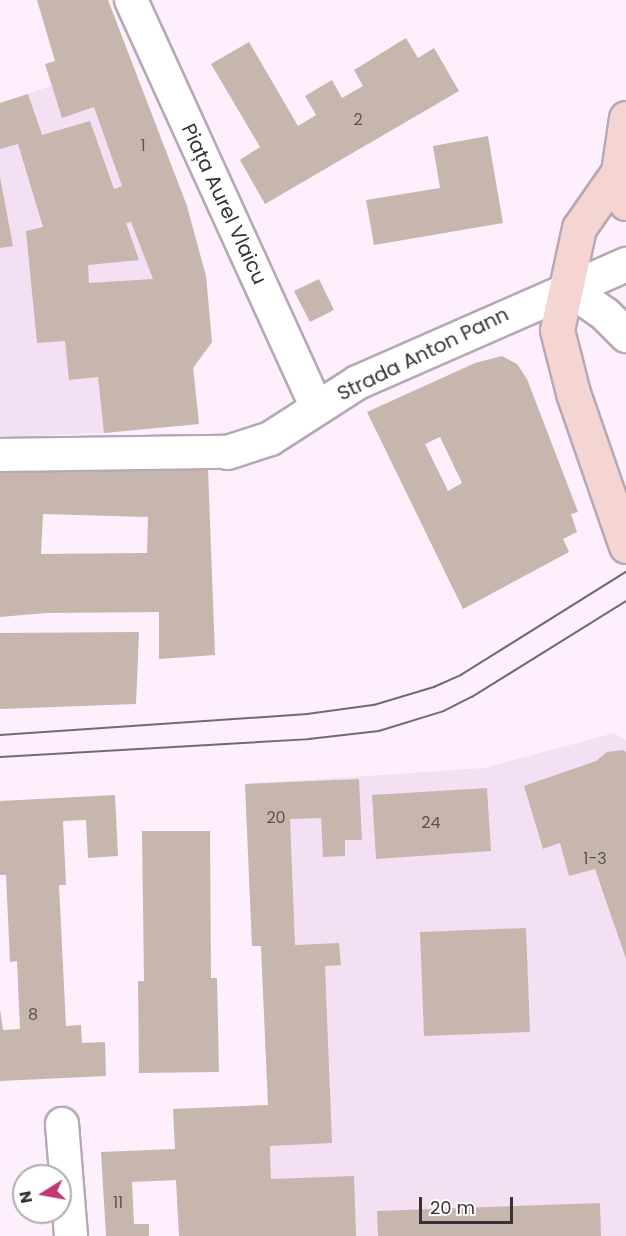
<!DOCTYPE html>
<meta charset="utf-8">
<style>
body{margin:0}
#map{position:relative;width:626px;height:1236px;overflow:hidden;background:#fdeffc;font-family:Poppins,sans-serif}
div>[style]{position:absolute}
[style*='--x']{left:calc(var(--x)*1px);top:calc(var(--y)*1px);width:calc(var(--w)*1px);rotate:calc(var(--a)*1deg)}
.built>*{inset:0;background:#f4e0f3}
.building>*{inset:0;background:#c7b6ad}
.roads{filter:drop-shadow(2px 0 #b6a8b5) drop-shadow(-2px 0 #b6a8b5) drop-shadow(0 2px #b6a8b5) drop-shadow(0 -2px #b6a8b5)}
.minor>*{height:32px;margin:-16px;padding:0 16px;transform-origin:16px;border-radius:16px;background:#fff}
.tertiary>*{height:33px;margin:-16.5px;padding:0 16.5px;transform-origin:16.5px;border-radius:16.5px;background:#fff}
.secondary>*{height:33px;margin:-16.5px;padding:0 16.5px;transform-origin:16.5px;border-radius:16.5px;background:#f4d5d1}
.tram>*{height:1.5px;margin:-0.75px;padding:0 0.75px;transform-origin:0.75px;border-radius:0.75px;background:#726a72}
span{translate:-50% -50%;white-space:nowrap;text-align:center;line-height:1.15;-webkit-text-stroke:4.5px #fff;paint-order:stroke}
.number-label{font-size:16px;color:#5b5354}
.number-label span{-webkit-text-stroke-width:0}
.street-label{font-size:20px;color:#373237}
.north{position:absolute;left:12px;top:1164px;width:60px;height:60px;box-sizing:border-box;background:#fff;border:2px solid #afadaf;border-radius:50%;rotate:259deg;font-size:16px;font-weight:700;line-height:24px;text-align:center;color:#373237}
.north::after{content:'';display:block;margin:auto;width:21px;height:27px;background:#c03876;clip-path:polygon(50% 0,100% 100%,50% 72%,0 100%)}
.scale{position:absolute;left:419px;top:1197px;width:94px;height:27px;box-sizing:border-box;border:3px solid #373237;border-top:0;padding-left:8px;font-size:18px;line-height:21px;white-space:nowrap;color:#373237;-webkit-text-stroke:4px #fff;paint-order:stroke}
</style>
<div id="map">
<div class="built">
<i style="clip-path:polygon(129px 60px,206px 276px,212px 342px,194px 368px,199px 424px,104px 433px,0 437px,0 103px)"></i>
<i style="clip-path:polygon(614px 733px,626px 740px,626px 1236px,274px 1236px,261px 946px,252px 946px,245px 784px,484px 768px)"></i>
</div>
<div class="building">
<i style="clip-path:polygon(evenodd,37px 0,108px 0,187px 206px,206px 276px,212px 342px,193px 368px,199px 424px,104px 433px,98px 377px,69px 380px,65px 341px,37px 343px,26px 231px,43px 227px,18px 144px,0 149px,0 103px,28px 94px,42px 135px,90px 121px,114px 189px,122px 186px,94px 107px,62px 118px,45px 64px,55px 61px,37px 0,131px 222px,153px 279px,89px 283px,88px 265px,139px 260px,126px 223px,131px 222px)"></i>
<i style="clip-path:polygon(406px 38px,418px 58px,434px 48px,459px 91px,265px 204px,240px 160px,260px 147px,211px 64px,249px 42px,298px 126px,316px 115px,305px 96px,332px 80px,342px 98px,363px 86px,354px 70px)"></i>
<i style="clip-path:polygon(488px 136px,503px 223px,374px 245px,366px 200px,440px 188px,433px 146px)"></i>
<i style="clip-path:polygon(0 177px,13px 246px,0 248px)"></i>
<i style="clip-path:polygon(319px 279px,334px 310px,310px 322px,294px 291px)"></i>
<i style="clip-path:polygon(evenodd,502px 356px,517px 364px,527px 379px,578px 512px,571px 514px,577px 532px,563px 539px,569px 552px,463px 609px,367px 412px,475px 363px,502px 356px,440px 437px,462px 483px,448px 491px,425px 444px,440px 437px)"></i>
<i style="clip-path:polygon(evenodd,0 463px,208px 469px,215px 655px,159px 659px,159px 612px,46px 613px,0 617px,0 463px,43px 514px,148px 517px,147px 553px,41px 554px,43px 514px)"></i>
<i style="clip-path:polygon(139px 632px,136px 704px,0 709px,0 633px)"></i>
<i style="clip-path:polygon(623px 750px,626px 752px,626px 959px,595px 869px,569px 876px,560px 843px,543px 849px,524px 786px,596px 761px,607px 752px)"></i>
<i style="clip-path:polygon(359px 779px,362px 840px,345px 840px,345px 856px,323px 857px,321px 818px,290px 819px,295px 945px,339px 943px,341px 965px,325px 966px,332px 1143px,270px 1146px,271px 1179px,354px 1176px,356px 1236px,179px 1236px,176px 1180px,132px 1182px,134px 1224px,149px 1224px,149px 1236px,106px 1236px,101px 1152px,175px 1149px,173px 1109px,268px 1105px,261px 946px,252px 946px,245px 784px)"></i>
<i style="clip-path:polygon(487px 788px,491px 851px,376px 859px,372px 795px)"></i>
<i style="clip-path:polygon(115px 795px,118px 856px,88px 858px,86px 820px,63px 821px,66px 885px,59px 885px,66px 1026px,81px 1025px,82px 1043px,105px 1042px,106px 1076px,0 1081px,0 1009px,3px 1030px,20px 1029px,17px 961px,10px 962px,6px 875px,0 875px,0 801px)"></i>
<i style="clip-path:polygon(142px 831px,210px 831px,211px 978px,217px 978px,219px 1072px,139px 1073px,138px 981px,144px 981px)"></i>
<i style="clip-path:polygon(526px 928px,530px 1032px,424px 1036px,420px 932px)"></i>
<i style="clip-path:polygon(600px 1203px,601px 1236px,378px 1236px,377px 1211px)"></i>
</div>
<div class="roads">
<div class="minor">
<i style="--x:131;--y:0;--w:448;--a:65.5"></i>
<i style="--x:0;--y:455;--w:227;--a:-0.8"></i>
<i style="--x:62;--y:1124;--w:112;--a:85.4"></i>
</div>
<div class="tertiary">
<i style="--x:568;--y:288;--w:45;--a:35.1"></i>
<i style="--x:605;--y:314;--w:30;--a:45"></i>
<i style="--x:227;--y:452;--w:45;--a:-18"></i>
<i style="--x:270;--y:438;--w:103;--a:-32.8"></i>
<i style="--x:357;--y:382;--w:294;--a:-23.7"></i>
</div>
<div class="secondary">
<i style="--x:626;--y:118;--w:55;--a:98.4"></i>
<i style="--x:618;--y:172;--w:32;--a:76"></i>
<i style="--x:618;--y:172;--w:68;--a:124.9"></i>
<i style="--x:579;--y:228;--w:104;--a:102.2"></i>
<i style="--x:557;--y:330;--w:65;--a:75.7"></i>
<i style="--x:573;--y:393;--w:162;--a:70.9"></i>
</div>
</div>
<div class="tram">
<i style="--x:0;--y:735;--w:308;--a:-3.9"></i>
<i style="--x:307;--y:714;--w:68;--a:-7.7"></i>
<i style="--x:374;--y:705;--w:63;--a:-16.7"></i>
<i style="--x:434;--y:687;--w:30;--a:-24"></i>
<i style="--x:461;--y:675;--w:195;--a:-32"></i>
<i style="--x:0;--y:757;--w:310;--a:-3.3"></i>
<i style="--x:309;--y:739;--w:70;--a:-6.5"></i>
<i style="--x:379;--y:731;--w:68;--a:-17.1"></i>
<i style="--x:444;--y:711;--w:31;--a:-27"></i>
<i style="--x:472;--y:697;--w:181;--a:-31.9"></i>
</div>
<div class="number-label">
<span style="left:358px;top:120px">2</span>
<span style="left:143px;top:146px">1</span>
<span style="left:276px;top:818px">20</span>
<span style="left:431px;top:823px">24</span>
<span style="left:595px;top:859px">1-3</span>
<span style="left:33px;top:1015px">8</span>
<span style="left:118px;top:1203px">11</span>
</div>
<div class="street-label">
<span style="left:224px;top:204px;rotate:65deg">Piața Aurel Vlaicu</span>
<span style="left:423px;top:354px;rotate:-26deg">Strada Anton Pann</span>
</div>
<div class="north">N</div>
<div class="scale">20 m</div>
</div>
